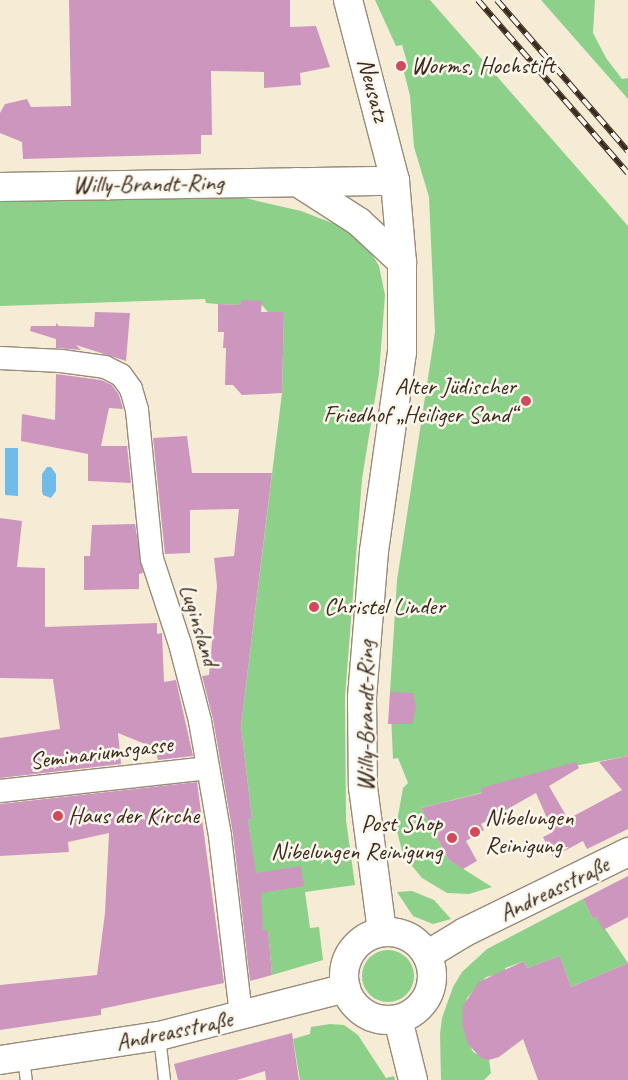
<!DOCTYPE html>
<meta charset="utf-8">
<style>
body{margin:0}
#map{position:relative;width:628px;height:1080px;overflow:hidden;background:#f6ecd6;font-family:Caveat,sans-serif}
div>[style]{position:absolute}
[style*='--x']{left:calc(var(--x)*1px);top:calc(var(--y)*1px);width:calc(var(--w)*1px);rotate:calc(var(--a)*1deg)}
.green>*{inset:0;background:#8cd089}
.round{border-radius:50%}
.water>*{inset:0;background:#71bbea}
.building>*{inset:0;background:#cd96be}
.roads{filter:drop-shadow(1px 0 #988b7a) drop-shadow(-1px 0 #988b7a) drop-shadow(0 1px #988b7a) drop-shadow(0 -1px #988b7a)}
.lane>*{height:11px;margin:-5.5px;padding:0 5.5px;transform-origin:5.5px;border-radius:5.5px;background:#fff}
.street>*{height:22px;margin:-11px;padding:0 11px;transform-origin:11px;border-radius:11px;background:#fff}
.secondary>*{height:28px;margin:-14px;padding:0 14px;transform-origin:14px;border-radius:14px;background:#fff}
.secondary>.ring{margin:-14px;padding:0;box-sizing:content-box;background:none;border:28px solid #fff;border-radius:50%}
.rail>*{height:5.5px;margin-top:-2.75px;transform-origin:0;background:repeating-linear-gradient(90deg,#fbf7ec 0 11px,#3b2a1e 0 22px);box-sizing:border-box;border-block:1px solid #3b2a1e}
.dots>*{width:14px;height:14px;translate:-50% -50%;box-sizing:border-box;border:2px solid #fbf7ec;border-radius:50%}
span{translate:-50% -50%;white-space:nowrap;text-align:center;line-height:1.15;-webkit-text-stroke:5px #fbf7ec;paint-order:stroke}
.poi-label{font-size:24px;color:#3b2a1e}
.left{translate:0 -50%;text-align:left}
.right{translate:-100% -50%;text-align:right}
.street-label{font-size:24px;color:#3b2a1e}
</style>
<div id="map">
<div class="green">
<i style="clip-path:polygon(375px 0,430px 0,628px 226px,628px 756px,541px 772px,484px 792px,421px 808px,449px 860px,492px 887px,469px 894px,447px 893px,422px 878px,403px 855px,396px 827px,403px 788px,408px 783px,398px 758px,393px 759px,390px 692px,397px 580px,435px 332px,429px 197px,414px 147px,410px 96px,402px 64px,407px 62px,402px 45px,396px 46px)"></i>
<i style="clip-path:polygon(541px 0,595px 0,593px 33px,606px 58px,622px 79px,628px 78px,628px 99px)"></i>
<i style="clip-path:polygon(236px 196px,301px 211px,353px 231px,365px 242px,379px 266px,385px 295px,379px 374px,362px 479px,345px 697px,346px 820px,355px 885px,305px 892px,310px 928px,319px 927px,323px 960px,272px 975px,268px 931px,263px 931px,248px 820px,252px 819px,241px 726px,282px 393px,284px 312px,268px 312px,262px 305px,241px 300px,241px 305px,217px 304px,206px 303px,205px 299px,0 306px,0 200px)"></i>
<i style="clip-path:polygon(412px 891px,434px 900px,451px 919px,433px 924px,413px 916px,397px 892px)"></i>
<i style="clip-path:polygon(583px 899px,593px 919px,597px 917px,628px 963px,571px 987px,560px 956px,527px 968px,524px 961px,505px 968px,506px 973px,486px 977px,467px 998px,462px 1025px,473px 1052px,489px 1060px,491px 1073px,484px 1080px,441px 1080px,440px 1034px,442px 1018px,453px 987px,462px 972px,487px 949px)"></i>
<i class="round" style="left:362px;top:950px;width:52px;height:52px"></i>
<i style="clip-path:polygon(330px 1024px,344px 1025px,358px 1035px,386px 1078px,394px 1076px,395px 1080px,300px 1080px,293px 1039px,310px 1034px,311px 1027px)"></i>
</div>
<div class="water">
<i style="clip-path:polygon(5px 448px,18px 448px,18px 496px,5px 495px)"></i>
<i style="clip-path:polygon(47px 467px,51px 467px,56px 474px,56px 491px,51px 498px,43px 495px,42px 491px,42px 474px)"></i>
</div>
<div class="building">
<i style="clip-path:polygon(69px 0,290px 0,290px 27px,316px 26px,330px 67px,300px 73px,301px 85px,264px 88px,264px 72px,211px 71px,212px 135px,201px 135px,201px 154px,23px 159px,22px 142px,0 133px,0 113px,5px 104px,27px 99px,31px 107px,71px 106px)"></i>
<i style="clip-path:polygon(241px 300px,262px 301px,261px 312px,284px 312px,282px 393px,242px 395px,233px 385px,225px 385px,226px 348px,223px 348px,224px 332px,218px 332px,218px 304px,241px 305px)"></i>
<i style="clip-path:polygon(95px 312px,130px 313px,126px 361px,76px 345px,81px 350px,56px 348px,56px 339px,30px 331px,31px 326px,56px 326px,56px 323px,59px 326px,94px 327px)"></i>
<i style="clip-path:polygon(56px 374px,101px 380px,112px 385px,119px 395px,123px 409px,109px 408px,101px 446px,127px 446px,131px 483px,88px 481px,88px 454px,21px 441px,22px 414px,55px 420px)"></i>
<i style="clip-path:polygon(187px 436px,192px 473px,272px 473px,241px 726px,252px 819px,248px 820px,256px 873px,301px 866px,304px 886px,261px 893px,263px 931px,268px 930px,272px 975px,250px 981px,233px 834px,213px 719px,202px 676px,209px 675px,217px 586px,214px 558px,234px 556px,239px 509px,190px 510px,190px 553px,165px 554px,153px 438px)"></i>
<i style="clip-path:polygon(0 518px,22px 521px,17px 567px,45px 568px,45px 627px,157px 623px,157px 634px,162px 633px,164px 682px,176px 680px,193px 756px,158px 760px,155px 748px,118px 733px,121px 764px,0 778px,0 738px,60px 729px,53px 679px,0 678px)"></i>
<i style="clip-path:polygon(135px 524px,143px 573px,139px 574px,139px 589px,84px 590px,84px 556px,90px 556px,92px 525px)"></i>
<i style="clip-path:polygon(390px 692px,413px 693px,416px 708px,412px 724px,388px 724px)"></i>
<i style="clip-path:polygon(628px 756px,628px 829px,587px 849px,583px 841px,553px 857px,543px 837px,553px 832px,536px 793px,481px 824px,484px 830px,466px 841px,477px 861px,463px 869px,449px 860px,421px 808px,482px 793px,481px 788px,576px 762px,579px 768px,549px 786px,568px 819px,622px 790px,599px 762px)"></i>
<i style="clip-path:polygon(197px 782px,224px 983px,101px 1009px,101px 1015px,0 1030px,0 985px,97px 975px,105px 913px,109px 833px,68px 842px,69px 852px,0 856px,0 804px)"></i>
<i style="clip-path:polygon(628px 876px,628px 917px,603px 930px,597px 917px,593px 919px,583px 899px)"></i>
<i style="clip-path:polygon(560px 956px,571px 987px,628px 963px,628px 1080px,538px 1080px,523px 1039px,499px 1057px,489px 1060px,481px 1058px,468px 1044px,462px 1025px,463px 1006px,479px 982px,524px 961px,527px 968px)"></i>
<i style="clip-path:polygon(292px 1033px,299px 1080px,266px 1080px,265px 1071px,237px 1080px,178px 1080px,174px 1064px)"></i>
</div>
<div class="roads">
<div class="lane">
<i style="--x:159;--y:1036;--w:44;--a:83.5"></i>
<i style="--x:23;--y:1057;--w:23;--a:83"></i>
</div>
<div class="street">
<i style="--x:0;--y:358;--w:61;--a:2.8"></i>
<i style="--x:61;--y:361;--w:44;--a:7.8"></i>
<i style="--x:105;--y:367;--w:18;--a:27"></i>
<i style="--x:121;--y:375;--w:17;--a:54"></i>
<i style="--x:131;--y:389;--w:22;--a:74"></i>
<i style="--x:137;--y:410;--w:150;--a:84.3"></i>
<i style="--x:152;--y:559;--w:89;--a:71.8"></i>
<i style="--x:180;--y:644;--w:80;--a:75.4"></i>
<i style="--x:200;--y:721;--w:117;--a:80.1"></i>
<i style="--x:220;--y:836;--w:181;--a:83.3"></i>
<i style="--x:0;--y:791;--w:208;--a:-6.3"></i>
</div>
<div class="secondary">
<i style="--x:348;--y:0;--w:187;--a:75.4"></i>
<i style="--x:395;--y:181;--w:81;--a:85.1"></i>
<i style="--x:402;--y:262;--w:90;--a:90"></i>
<i style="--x:402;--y:352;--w:201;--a:98"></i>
<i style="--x:374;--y:551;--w:147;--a:94.7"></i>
<i style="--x:362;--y:698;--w:89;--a:89.4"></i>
<i style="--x:363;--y:787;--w:146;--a:82.5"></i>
<i style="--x:297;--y:182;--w:74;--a:32.8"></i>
<i style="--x:359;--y:222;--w:59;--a:42.9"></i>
<i style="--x:0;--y:187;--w:395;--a:-0.9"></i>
<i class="ring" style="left:344px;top:932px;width:60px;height:60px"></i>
<i style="--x:427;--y:955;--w:44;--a:-31.2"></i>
<i style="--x:465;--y:932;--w:182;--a:-26.1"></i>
<i style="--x:398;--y:1019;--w:63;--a:76.2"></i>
<i style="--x:0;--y:1060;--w:161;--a:-8.6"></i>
<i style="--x:159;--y:1036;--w:193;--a:-14.4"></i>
</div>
</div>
<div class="rail">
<i style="--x:478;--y:0;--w:229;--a:49.1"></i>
<i style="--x:497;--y:0;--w:200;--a:49.1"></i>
</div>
<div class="dots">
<i style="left:401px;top:66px;background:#d1495b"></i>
<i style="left:526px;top:401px;background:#d1495b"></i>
<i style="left:314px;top:607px;background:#d1495b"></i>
<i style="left:58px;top:816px;background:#d1495b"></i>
<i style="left:475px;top:832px;background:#d1495b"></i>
<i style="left:452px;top:838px;background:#d1495b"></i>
</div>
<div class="poi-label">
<span class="left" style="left:411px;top:66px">Worms, Hochstift</span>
<span class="right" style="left:516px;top:401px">Alter Jüdischer<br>Friedhof „Heiliger Sand“</span>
<span class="left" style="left:324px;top:607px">Christel Linder</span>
<span class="left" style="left:68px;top:816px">Haus der Kirche</span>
<span class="left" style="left:485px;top:832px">Nibelungen<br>Reinigung</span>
<span class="right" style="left:442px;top:838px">Post Shop<br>Nibelungen Reinigung</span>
</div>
<div class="street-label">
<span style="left:373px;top:90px;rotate:75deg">Neusatz</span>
<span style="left:148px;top:184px;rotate:-1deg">Willy-Brandt-Ring</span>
<span style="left:199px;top:625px;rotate:72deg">Luginsland</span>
<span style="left:366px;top:716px;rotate:-90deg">Willy-Brandt-Ring</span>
<span style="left:101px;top:753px;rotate:-7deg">Seminariumsgasse</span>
<span style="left:554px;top:889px;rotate:-26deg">Andreasstraße</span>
<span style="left:174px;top:1031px;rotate:-12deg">Andreasstraße</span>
</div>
</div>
